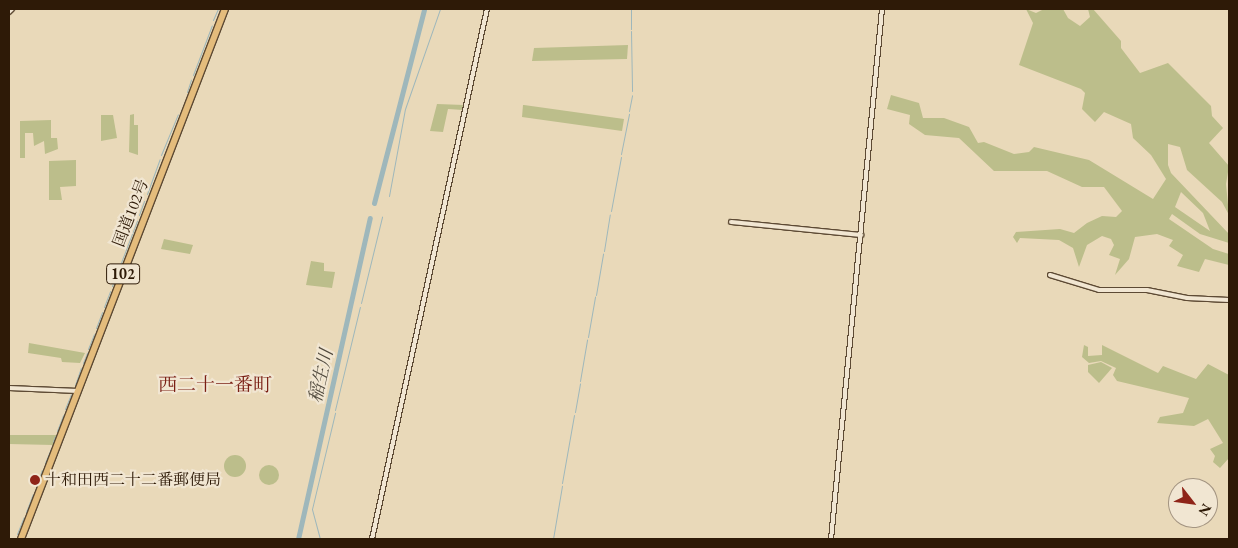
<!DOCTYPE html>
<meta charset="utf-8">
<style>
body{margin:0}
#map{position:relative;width:1238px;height:548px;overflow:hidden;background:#e9d9b9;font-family:"EB Garamond","Noto Serif JP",serif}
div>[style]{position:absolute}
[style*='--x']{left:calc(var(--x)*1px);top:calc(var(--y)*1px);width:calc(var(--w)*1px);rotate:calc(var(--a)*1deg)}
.green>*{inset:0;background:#bcbe8b}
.round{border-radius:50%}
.stream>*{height:1px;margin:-0.5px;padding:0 0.5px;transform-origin:0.5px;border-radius:0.5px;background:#9eb7bb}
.river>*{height:5px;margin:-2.5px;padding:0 2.5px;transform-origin:2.5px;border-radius:2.5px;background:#9eb7bb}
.roads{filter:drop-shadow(1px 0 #5d4a34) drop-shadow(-1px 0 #5d4a34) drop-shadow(0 1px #5d4a34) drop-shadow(0 -1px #5d4a34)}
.minor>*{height:4px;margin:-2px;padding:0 2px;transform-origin:2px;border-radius:2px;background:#f1e6d2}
.highway>*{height:6px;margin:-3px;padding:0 3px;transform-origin:3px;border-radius:3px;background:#e4bc7c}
.dots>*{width:14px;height:14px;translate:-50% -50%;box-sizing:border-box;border:2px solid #f1e6d2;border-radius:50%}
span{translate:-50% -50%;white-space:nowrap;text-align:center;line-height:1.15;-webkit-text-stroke:4.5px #f1e6d2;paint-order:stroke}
.shield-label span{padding:1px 4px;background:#f1e6d2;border:1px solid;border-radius:4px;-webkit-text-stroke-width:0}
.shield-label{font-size:15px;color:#2e1a07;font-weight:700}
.street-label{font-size:16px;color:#2e1a07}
.poi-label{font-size:16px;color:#2e1a07}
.left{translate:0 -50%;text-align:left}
.water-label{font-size:18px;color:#50493d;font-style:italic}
.quarter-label{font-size:19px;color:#7a1f14}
.frame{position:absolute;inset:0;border:10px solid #2e1a07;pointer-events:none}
.north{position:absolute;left:1168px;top:478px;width:50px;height:50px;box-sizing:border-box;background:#f1e6d2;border:1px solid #a39481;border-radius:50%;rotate:120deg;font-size:14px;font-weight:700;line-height:20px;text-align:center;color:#2e1a07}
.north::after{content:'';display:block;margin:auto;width:18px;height:22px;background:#8f2418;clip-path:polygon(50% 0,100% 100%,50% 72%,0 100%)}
</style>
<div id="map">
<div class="green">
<i style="clip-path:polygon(evenodd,1026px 9px,1036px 13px,1044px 9px,1063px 9px,1068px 18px,1080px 26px,1090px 17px,1088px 9px,1093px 9px,1121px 41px,1121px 48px,1140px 73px,1168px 63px,1211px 106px,1212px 116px,1223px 128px,1209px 143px,1229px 166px,1226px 184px,1229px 215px,1222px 202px,1187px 170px,1180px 147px,1168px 144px,1168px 165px,1171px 173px,1229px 234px,1229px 243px,1200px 234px,1172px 214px,1169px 219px,1213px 249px,1229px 254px,1229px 265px,1205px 259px,1199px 272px,1177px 266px,1183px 255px,1169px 246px,1173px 240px,1157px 234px,1135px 237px,1129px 259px,1115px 275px,1120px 259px,1109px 255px,1114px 245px,1111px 239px,1102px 236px,1087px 245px,1079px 267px,1073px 248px,1059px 240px,1020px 238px,1017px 243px,1013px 237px,1016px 232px,1060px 229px,1074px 233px,1087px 223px,1102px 216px,1116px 217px,1122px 211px,1104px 187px,1082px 187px,1047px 171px,994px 171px,959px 138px,925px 135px,909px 124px,910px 115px,887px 109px,891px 95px,919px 103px,923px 118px,944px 118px,969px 127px,978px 143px,984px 142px,1014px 154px,1029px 152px,1034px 147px,1089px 160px,1153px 199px,1166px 179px,1151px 155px,1133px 138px,1131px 124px,1104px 112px,1095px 122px,1082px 109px,1085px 93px,1081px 89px,1019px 65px,1033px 23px,1026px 9px,1181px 192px,1203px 213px,1210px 231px,1175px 207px,1181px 192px)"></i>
<i style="clip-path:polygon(628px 45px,627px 59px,532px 61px,534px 48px)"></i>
<i style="clip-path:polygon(437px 104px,464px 105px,463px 110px,448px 109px,443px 132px,430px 131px)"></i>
<i style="clip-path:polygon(523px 105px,524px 105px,624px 119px,622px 131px,522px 117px)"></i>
<i style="clip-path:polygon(134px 114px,134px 125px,138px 125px,138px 155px,129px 152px,130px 115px)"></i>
<i style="clip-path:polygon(101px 115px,113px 115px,117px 138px,101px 141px)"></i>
<i style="clip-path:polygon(51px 120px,51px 138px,57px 138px,58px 149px,45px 154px,44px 141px,34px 146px,33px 133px,25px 133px,25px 158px,20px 158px,20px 121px)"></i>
<i style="clip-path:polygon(76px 160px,76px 186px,60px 187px,62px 200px,49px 200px,49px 161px)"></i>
<i style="clip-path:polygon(164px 239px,193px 245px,190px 254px,161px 249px)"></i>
<i style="clip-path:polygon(311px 261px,324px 263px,324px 271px,335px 272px,332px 288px,306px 285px)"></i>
<i style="clip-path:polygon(29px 343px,85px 353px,80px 363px,62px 362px,61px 358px,28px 353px)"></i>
<i style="clip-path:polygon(1084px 345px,1088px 347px,1088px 356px,1102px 355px,1102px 345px,1158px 373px,1163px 366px,1196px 379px,1208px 364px,1229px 375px,1229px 458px,1220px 468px,1213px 462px,1215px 456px,1210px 449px,1223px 443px,1208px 419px,1194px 426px,1157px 423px,1160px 417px,1183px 413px,1189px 398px,1117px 381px,1113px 375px,1116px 368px,1101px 361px,1089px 363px,1082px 357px)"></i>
<i style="clip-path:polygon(1101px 362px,1112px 368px,1099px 383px,1088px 372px,1088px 365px)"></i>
<i style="clip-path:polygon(9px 435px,56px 435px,56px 437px,53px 445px,9px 444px)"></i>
<i class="round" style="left:224px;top:455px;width:22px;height:22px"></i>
<i class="round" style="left:259px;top:465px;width:20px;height:20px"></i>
</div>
<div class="stream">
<i style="--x:631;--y:9;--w:20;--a:90"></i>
<i style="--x:213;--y:20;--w:12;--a:-66"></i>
<i style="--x:631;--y:31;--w:60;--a:89"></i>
<i style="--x:193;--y:75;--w:53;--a:-69.2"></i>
<i style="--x:187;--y:92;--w:13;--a:-72"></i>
<i style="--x:629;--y:111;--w:16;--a:-79"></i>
<i style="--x:621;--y:154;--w:41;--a:-78.7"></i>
<i style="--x:161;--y:155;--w:44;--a:-67.5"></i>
<i style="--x:147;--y:194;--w:37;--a:-70"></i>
<i style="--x:389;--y:196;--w:88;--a:-79.6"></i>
<i style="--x:405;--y:109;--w:106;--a:-70.7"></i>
<i style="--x:611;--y:211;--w:55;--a:-79.5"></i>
<i style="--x:139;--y:215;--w:15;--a:-70"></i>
<i style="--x:604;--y:251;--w:37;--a:-81"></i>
<i style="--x:112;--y:286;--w:70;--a:-69"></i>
<i style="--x:596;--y:295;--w:42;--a:-80.3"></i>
<i style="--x:361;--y:303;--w:89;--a:-76.3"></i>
<i style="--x:104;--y:307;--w:17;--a:-69"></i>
<i style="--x:96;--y:328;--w:17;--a:-69"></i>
<i style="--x:588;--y:337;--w:41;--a:-80.1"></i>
<i style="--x:88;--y:349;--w:16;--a:-68"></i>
<i style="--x:83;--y:363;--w:11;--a:-68"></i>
<i style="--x:580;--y:381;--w:42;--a:-80.3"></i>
<i style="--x:75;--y:385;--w:18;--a:-71"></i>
<i style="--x:65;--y:409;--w:16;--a:-68"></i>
<i style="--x:335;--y:410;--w:106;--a:-76.4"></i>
<i style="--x:575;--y:412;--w:29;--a:-80"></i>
<i style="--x:57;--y:431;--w:17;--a:-69"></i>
<i style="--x:53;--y:442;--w:6;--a:-72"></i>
<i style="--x:45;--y:463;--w:16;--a:-68"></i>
<i style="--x:562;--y:483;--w:69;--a:-80"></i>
<i style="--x:36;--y:487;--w:18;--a:-71"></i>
<i style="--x:26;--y:512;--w:19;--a:-69"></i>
<i style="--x:17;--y:534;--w:18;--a:-68"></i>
<i style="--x:320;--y:539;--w:31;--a:-105"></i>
<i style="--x:312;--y:509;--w:99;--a:-76.5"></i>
<i style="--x:553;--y:539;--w:54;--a:-80.4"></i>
</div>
<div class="river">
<i style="--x:374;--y:203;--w:200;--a:-75.5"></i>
<i style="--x:298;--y:539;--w:329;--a:-77.4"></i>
</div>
<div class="roads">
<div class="minor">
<i style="--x:9;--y:12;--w:4;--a:-45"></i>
<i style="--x:731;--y:222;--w:131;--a:5.7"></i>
<i style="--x:1050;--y:275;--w:51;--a:17"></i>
<i style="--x:1099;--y:290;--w:48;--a:0"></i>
<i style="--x:1147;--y:290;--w:41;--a:11.3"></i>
<i style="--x:1187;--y:298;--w:42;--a:2.7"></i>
<i style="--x:9;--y:388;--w:69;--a:2.5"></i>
<i style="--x:372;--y:539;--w:542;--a:-77.76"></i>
<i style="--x:831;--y:539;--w:532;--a:-84.5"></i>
</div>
<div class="highway">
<i style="--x:21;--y:539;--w:568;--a:-68.95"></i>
</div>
</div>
<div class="dots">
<i style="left:35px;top:480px;background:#8f2418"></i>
</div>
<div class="shield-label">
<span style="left:123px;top:274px">102</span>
</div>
<div class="street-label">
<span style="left:131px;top:213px;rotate:-69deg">国道102号</span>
</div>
<div class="poi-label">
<span class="left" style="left:45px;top:480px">十和田西二十二番郵便局</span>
</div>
<div class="water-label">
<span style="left:321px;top:376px;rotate:-77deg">稲生川</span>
</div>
<div class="quarter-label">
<span style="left:215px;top:385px">西二十一番町</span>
</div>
<div class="frame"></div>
<div class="north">N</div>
</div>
